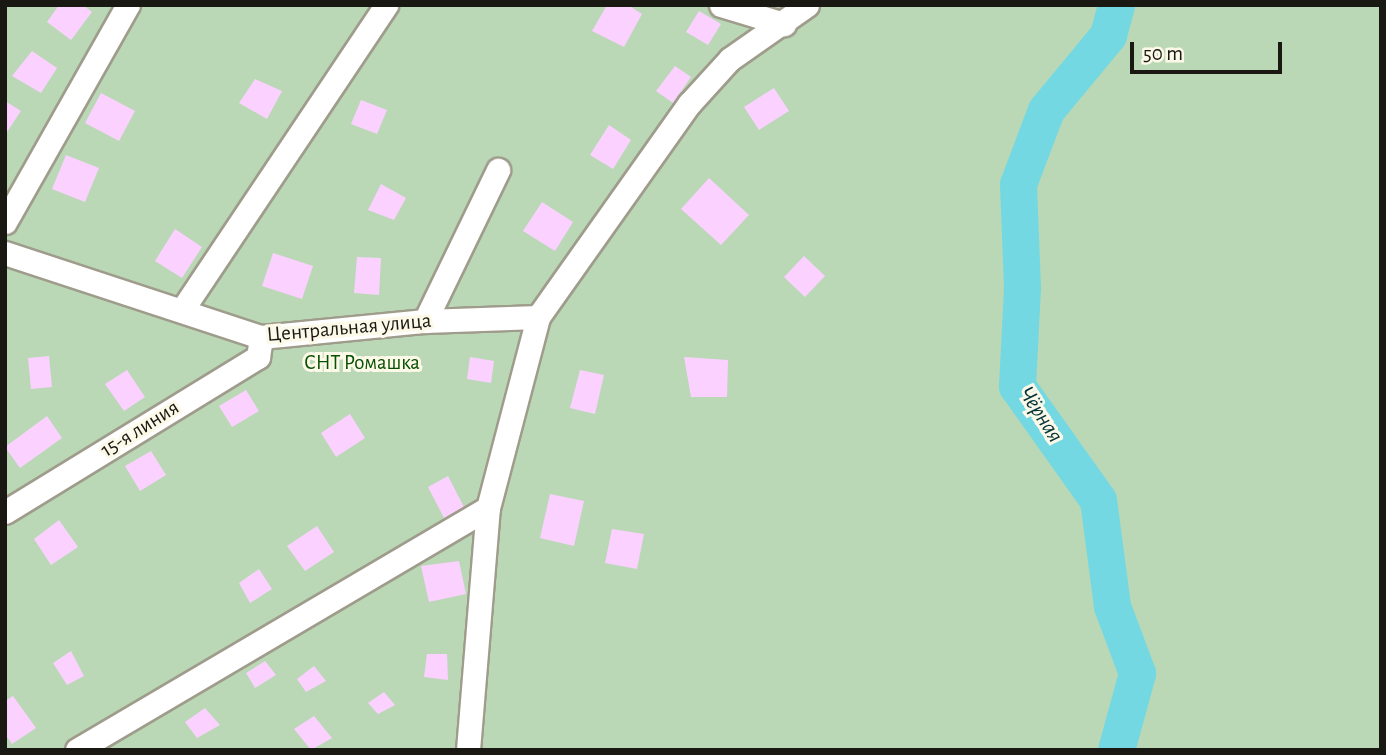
<!DOCTYPE html>
<meta charset="utf-8">
<style>
body{margin:0}
#map{position:relative;width:1386px;height:755px;overflow:hidden;background:#fdf9e8;font-family:"Alegreya Sans",sans-serif}
div>[style]{position:absolute}
[style*='--x']{left:calc(var(--x)*1px);top:calc(var(--y)*1px);width:calc(var(--w)*1px);rotate:calc(var(--a)*1deg)}
.green>*{inset:0;background:#bad8b6}
.river>*{height:37px;margin:-18.5px;padding:0 18.5px;transform-origin:18.5px;border-radius:18.5px;background:#74d8e2}
.building>*{inset:0;background:#fbd1ff}
.roads{filter:drop-shadow(2px 0 #9f9c8c) drop-shadow(-2px 0 #9f9c8c) drop-shadow(0 2px #9f9c8c) drop-shadow(0 -2px #9f9c8c)}
.minor>*{height:23px;margin:-11.5px;padding:0 11.5px;transform-origin:11.5px;border-radius:11.5px;background:#fff}
span{translate:-50% -50%;white-space:nowrap;text-align:center;line-height:1.15;-webkit-text-stroke:6px #fdf9e8;paint-order:stroke}
.street-label{font-size:21px;color:#191812}
.park-label{font-size:21px;color:#075002}
.water-label{font-size:23px;color:#003337;font-style:italic}
.frame{position:absolute;inset:0;border:7px solid #191812;pointer-events:none}
.scale{position:absolute;left:1130px;top:42px;width:152px;height:32px;box-sizing:border-box;border:4px solid #191812;border-top:0;padding-left:9px;font-size:21px;line-height:24px;white-space:nowrap;color:#191812;-webkit-text-stroke:5px #fdf9e8;paint-order:stroke}
</style>
<div id="map">
<div class="green">
<i style="clip-path:polygon(5px 5px,1381px 5px,1381px 750px,5px 750px)"></i>
</div>
<div class="river">
<i style="--x:1116;--y:750;--w:80;--a:-74.7"></i>
<i style="--x:1137;--y:673;--w:72;--a:-110.5"></i>
<i style="--x:1112;--y:606;--w:107;--a:-97.5"></i>
<i style="--x:1098;--y:500;--w:140;--a:-125.4"></i>
<i style="--x:1017;--y:386;--w:98;--a:-87.1"></i>
<i style="--x:1022;--y:288;--w:104;--a:-92.2"></i>
<i style="--x:1018;--y:184;--w:79;--a:-69.3"></i>
<i style="--x:1046;--y:110;--w:97;--a:-50.4"></i>
<i style="--x:1108;--y:35;--w:31;--a:-75"></i>
</div>
<div class="building">
<i style="clip-path:polygon(59px 5px,83px 5px,92px 12px,71px 40px,47px 22px)"></i>
<i style="clip-path:polygon(607px 5px,628px 5px,642px 14px,624px 47px,592px 31px)"></i>
<i style="clip-path:polygon(699px 11px,721px 24px,708px 45px,686px 32px)"></i>
<i style="clip-path:polygon(32px 51px,57px 68px,41px 93px,12px 76px)"></i>
<i style="clip-path:polygon(675px 66px,691px 77px,673px 103px,656px 91px)"></i>
<i style="clip-path:polygon(255px 79px,282px 91px,267px 119px,239px 103px)"></i>
<i style="clip-path:polygon(774px 88px,789px 111px,759px 130px,744px 107px)"></i>
<i style="clip-path:polygon(101px 93px,135px 111px,119px 141px,85px 123px)"></i>
<i style="clip-path:polygon(361px 100px,387px 110px,377px 134px,351px 124px)"></i>
<i style="clip-path:polygon(5px 101px,21px 111px,5px 135px)"></i>
<i style="clip-path:polygon(609px 125px,631px 140px,613px 169px,590px 155px)"></i>
<i style="clip-path:polygon(66px 155px,99px 168px,85px 202px,52px 189px)"></i>
<i style="clip-path:polygon(709px 178px,749px 215px,721px 245px,681px 209px)"></i>
<i style="clip-path:polygon(381px 184px,406px 198px,394px 220px,368px 210px)"></i>
<i style="clip-path:polygon(542px 202px,573px 222px,555px 251px,523px 231px)"></i>
<i style="clip-path:polygon(175px 229px,202px 247px,182px 278px,155px 261px)"></i>
<i style="clip-path:polygon(273px 253px,313px 266px,302px 299px,262px 286px)"></i>
<i style="clip-path:polygon(804px 256px,825px 276px,805px 297px,784px 277px)"></i>
<i style="clip-path:polygon(357px 257px,381px 258px,379px 295px,354px 293px)"></i>
<i style="clip-path:polygon(49px 356px,52px 387px,31px 389px,28px 358px)"></i>
<i style="clip-path:polygon(470px 357px,494px 361px,491px 383px,467px 379px)"></i>
<i style="clip-path:polygon(684px 357px,728px 360px,727px 397px,691px 397px)"></i>
<i style="clip-path:polygon(127px 370px,145px 397px,124px 411px,105px 384px)"></i>
<i style="clip-path:polygon(580px 370px,604px 375px,595px 414px,570px 408px)"></i>
<i style="clip-path:polygon(246px 390px,259px 411px,232px 427px,219px 406px)"></i>
<i style="clip-path:polygon(350px 414px,365px 438px,336px 457px,321px 433px)"></i>
<i style="clip-path:polygon(47px 416px,62px 438px,20px 468px,5px 447px)"></i>
<i style="clip-path:polygon(151px 451px,166px 475px,140px 491px,125px 466px)"></i>
<i style="clip-path:polygon(448px 476px,464px 507px,444px 518px,428px 487px)"></i>
<i style="clip-path:polygon(550px 494px,584px 501px,574px 546px,540px 538px)"></i>
<i style="clip-path:polygon(59px 520px,78px 547px,51px 565px,34px 539px)"></i>
<i style="clip-path:polygon(317px 526px,334px 552px,305px 571px,287px 546px)"></i>
<i style="clip-path:polygon(612px 529px,644px 534px,637px 569px,605px 563px)"></i>
<i style="clip-path:polygon(459px 561px,466px 594px,429px 602px,421px 566px)"></i>
<i style="clip-path:polygon(259px 569px,272px 589px,250px 603px,239px 583px)"></i>
<i style="clip-path:polygon(71px 651px,84px 676px,67px 685px,53px 663px)"></i>
<i style="clip-path:polygon(427px 654px,447px 654px,448px 680px,424px 677px)"></i>
<i style="clip-path:polygon(265px 661px,276px 675px,255px 688px,246px 673px)"></i>
<i style="clip-path:polygon(314px 666px,326px 681px,306px 692px,297px 679px)"></i>
<i style="clip-path:polygon(384px 692px,395px 705px,378px 714px,368px 703px)"></i>
<i style="clip-path:polygon(13px 696px,36px 728px,12px 744px,5px 734px,5px 701px)"></i>
<i style="clip-path:polygon(205px 708px,220px 725px,197px 738px,185px 722px)"></i>
<i style="clip-path:polygon(314px 716px,332px 738px,311px 750px,294px 729px)"></i>
</div>
<div class="roads">
<div class="minor">
<i style="--x:721;--y:5;--w:66;--a:16.8"></i>
<i style="--x:5;--y:222;--w:249;--a:-60.5"></i>
<i style="--x:5;--y:253;--w:269;--a:18.2"></i>
<i style="--x:261;--y:337;--w:165;--a:-5.6"></i>
<i style="--x:425;--y:321;--w:113;--a:-2"></i>
<i style="--x:182;--y:310;--w:367;--a:-56.2"></i>
<i style="--x:425;--y:321;--w:168;--a:-64.2"></i>
<i style="--x:5;--y:512;--w:297;--a:-31.5"></i>
<i style="--x:258;--y:357;--w:20;--a:-81"></i>
<i style="--x:77;--y:750;--w:477;--a:-30.5"></i>
<i style="--x:468;--y:750;--w:243;--a:-85.3"></i>
<i style="--x:488;--y:508;--w:197;--a:-75.3"></i>
<i style="--x:538;--y:317;--w:261;--a:-54.7"></i>
<i style="--x:689;--y:104;--w:61;--a:-47.7"></i>
<i style="--x:730;--y:59;--w:94;--a:-35"></i>
</div>
</div>
<div class="street-label">
<span style="left:349px;top:328px;rotate:-5deg">Центральная улица</span>
<span style="left:140px;top:429px;rotate:-32deg">15-я линия</span>
</div>
<div class="park-label">
<span style="left:362px;top:363px">СНТ Ромашка</span>
</div>
<div class="water-label">
<span style="left:1040px;top:415px;rotate:57deg">Чёрная</span>
</div>
<div class="frame"></div>
<div class="scale">50 m</div>
</div>
